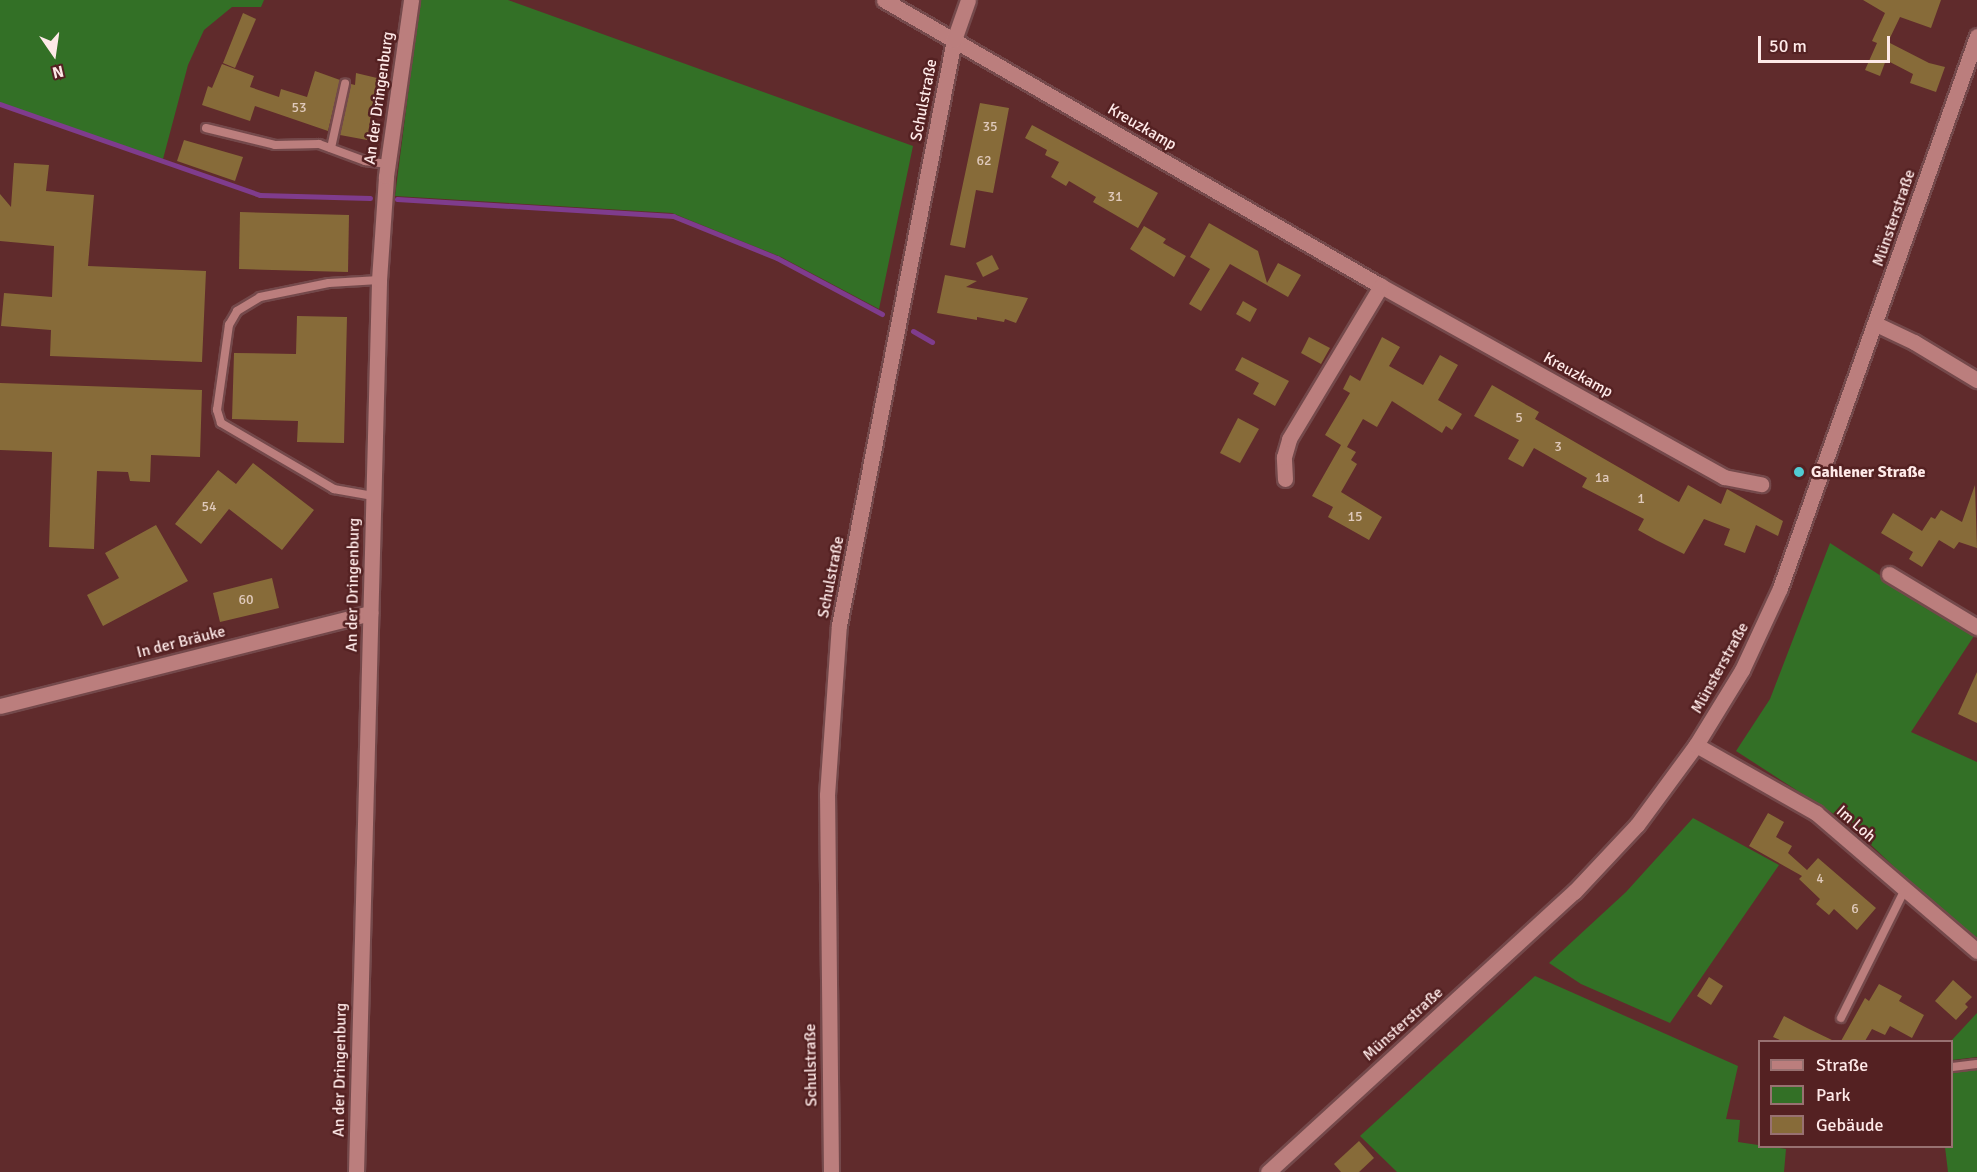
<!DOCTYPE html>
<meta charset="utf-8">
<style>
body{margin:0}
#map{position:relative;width:1977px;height:1172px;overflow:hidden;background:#602b2c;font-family:Signika,sans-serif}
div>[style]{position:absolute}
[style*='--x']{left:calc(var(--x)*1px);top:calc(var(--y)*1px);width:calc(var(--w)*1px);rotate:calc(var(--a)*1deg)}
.green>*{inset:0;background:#337026}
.stream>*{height:5px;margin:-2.5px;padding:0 2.5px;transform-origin:2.5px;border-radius:2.5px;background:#7f3c8d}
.building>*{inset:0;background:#876b39}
.roads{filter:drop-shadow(2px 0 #74494b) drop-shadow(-2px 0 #74494b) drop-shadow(0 2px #74494b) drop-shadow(0 -2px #74494b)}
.service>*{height:8px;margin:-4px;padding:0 4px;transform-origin:4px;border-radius:4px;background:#bb7e7d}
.minor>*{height:15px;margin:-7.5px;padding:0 7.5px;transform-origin:7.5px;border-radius:7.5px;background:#bb7e7d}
.tertiary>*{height:15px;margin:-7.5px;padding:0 7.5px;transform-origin:7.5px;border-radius:7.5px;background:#bb7e7d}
.secondary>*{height:15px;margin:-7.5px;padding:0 7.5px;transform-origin:7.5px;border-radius:7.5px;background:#bb7e7d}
.dots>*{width:16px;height:16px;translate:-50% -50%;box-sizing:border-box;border:3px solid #542122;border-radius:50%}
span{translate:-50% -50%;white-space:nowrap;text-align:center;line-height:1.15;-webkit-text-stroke:5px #542122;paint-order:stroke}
.number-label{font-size:14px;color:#e0cabc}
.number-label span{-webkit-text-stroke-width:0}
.street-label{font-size:16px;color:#fee9e8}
.poi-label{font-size:16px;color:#fee9e8;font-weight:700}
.left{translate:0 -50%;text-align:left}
.legend{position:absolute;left:1758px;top:1040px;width:195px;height:108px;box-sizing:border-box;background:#542122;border:2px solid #987171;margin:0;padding:8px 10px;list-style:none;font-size:18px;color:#fee9e8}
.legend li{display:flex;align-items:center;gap:12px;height:30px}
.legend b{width:30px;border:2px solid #987171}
.north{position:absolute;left:24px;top:24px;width:60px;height:60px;-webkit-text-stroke:4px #542122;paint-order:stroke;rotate:167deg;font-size:16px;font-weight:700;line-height:24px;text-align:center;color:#fee9e8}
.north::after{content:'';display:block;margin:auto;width:21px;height:27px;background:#fee9e8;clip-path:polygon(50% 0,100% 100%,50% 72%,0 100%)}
.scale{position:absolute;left:1758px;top:36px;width:132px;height:27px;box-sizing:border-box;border:3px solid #fee9e8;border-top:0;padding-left:8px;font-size:18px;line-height:21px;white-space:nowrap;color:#fee9e8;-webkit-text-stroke:4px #542122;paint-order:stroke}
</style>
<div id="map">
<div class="green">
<i style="clip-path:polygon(0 0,264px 0,261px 7px,232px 7px,204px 30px,188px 65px,163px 159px,0 104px)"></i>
<i style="clip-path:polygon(420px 0,508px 0,913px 146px,879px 309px,781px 257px,672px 213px,395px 196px)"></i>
<i style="clip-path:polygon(1830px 543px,1974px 636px,1911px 732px,1977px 762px,1977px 940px,1910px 882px,1849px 824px,1736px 751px,1770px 699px)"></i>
<i style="clip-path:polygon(1693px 818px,1779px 865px,1670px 1023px,1581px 984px,1549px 963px,1626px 892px)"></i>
<i style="clip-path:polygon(1535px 976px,1738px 1066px,1726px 1119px,1740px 1120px,1738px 1142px,1786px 1149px,1784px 1172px,1397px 1172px,1360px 1136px)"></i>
<i style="clip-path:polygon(1977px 1013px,1977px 1057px,1952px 1060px,1951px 1041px)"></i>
<i style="clip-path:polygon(1977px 1069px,1977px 1172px,1948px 1172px,1945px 1147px,1952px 1146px,1952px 1071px)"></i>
</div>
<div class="stream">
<i style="--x:0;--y:104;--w:275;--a:19.3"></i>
<i style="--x:260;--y:195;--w:110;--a:1.6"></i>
<i style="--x:397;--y:199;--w:277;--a:3.5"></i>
<i style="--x:673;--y:216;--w:112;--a:22"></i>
<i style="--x:777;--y:258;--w:119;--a:28.1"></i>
<i style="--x:913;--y:331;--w:22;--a:30"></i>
</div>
<div class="building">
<i style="clip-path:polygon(1863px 0,1941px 0,1931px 28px,1900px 17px,1888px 42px,1929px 63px,1945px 67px,1936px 92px,1910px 83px,1913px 74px,1886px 60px,1880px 76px,1865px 70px,1877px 43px,1872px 41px,1885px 13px)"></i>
<i style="clip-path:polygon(243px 13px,256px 19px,235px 68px,223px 63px)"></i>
<i style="clip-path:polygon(222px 64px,254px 76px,250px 87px,279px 97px,281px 89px,307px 97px,315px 71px,340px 80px,328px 131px,255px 106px,250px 121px,202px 105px,208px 86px,212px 88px)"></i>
<i style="clip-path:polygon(356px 73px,377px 78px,367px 140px,340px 135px,351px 84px,355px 85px)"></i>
<i style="clip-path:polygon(980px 103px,1009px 108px,993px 193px,976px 190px,965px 248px,950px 245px)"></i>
<i style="clip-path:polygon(1032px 125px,1158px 193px,1138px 228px,1093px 202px,1096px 197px,1069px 181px,1066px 186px,1051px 177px,1059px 162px,1045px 155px,1047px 150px,1025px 138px)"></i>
<i style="clip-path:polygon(184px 140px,243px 157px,235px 181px,177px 161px)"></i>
<i style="clip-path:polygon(14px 163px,49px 165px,46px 191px,94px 195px,88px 266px,206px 271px,202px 362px,50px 356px,51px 330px,1px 326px,4px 293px,52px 297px,54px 246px,0 241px,0 194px,11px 207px)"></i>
<i style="clip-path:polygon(240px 212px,349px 215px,348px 272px,239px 269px)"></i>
<i style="clip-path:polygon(1209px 223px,1258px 251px,1267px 283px,1278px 263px,1301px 275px,1288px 297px,1230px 264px,1201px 311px,1189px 304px,1210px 269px,1190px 257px)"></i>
<i style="clip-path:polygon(1144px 226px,1166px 239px,1163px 243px,1186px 256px,1174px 277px,1130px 249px)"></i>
<i style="clip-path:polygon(992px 255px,999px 269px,983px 277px,976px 263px)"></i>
<i style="clip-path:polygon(945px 275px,977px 281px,966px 287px,1028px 298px,1016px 323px,1005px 319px,1004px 322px,977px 317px,977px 320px,937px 313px)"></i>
<i style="clip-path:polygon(1243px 301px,1257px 309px,1250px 322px,1236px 314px)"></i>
<i style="clip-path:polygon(297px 316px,347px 317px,344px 443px,297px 442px,298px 421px,232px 419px,234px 353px,296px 354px)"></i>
<i style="clip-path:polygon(1309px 337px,1330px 348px,1321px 364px,1301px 353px)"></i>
<i style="clip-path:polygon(1382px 337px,1400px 347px,1389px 366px,1423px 385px,1440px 355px,1458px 365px,1438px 400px,1462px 414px,1452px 430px,1446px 426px,1442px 433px,1392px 401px,1377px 427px,1363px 419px,1347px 447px,1356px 452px,1351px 460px,1357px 464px,1341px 492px,1382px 517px,1369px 540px,1328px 517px,1333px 507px,1312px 496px,1341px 445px,1325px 435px,1350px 393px,1343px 389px,1350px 375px,1360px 381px)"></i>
<i style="clip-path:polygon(1242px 357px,1289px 381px,1275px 406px,1253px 394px,1259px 383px,1235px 370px)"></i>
<i style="clip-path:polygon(0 383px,202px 390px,200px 457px,151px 455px,150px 482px,130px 481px,128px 472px,97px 471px,94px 549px,49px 547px,52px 452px,0 450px)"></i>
<i style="clip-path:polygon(1492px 385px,1539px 412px,1535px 419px,1679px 502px,1688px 485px,1721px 504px,1727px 489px,1783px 521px,1778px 536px,1756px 525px,1745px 553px,1724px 545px,1730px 529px,1704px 519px,1684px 554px,1656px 540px,1638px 530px,1644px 519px,1582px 487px,1587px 478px,1534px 448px,1523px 467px,1508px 459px,1519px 440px,1474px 416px)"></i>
<i style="clip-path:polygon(1238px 418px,1259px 429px,1240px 463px,1220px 453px)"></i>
<i style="clip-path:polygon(253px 463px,314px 510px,282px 550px,229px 509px,201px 544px,175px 524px,218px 470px,236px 484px)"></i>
<i style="clip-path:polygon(1975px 485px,1977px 548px,1959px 542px,1954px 549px,1939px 540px,1922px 567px,1909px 559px,1913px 552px,1881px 533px,1893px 513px,1922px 531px,1931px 517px,1935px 519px,1941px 510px,1962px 522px)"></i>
<i style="clip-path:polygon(156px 525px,188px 581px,103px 626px,87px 595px,119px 578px,105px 553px)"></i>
<i style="clip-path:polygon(272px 578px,279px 608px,220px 622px,213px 593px)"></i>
<i style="clip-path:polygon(1977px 672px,1977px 723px,1958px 714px)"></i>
<i style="clip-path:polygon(1768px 813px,1784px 822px,1776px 837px,1792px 846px,1788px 853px,1807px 870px,1818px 858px,1876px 908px,1857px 930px,1834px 909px,1829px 915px,1816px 904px,1820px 899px,1799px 879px,1802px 876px,1749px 846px)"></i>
<i style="clip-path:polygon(1709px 977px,1723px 986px,1711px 1005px,1697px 996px)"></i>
<i style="clip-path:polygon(1953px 980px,1972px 997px,1965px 1004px,1968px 1007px,1956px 1020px,1935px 1001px)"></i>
<i style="clip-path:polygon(1879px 984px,1902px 996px,1899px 1001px,1924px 1015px,1912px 1038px,1890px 1026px,1885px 1035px,1872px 1029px,1865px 1041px,1841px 1041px,1865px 998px,1869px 1001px)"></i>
<i style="clip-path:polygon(1784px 1016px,1807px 1028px,1834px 1041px,1782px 1041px,1773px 1037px)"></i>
<i style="clip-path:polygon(1359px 1141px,1374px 1158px,1359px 1172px,1341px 1172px,1334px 1164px)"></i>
</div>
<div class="roads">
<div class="service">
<i style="--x:206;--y:128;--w:71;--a:13.8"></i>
<i style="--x:275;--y:145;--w:44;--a:-1.3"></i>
<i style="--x:319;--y:144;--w:49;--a:20.3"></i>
<i style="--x:365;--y:161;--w:22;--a:8"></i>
<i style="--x:331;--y:148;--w:66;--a:-77.7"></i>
<i style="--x:373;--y:496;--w:40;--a:-170"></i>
<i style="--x:334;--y:489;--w:131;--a:-149.7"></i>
<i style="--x:221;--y:423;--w:14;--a:-107"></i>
<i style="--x:217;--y:410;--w:86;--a:-82"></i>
<i style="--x:229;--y:325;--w:16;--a:-60"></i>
<i style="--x:237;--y:311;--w:27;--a:-31"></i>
<i style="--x:260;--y:297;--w:70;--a:-11.5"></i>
<i style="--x:329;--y:283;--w:50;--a:-3.4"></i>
<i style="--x:1841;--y:1018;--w:144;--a:-63.6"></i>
<i style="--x:1952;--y:1067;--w:25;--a:-7"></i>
</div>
<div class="minor">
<i style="--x:884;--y:0;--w:573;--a:29.92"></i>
<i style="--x:1381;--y:286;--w:393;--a:29.1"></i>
<i style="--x:1724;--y:477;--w:38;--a:11"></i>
<i style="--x:1285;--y:479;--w:22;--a:-93"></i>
<i style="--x:1284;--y:457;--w:19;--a:-74"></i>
<i style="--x:1289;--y:439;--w:179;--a:-59"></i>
<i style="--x:1889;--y:574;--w:103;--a:31.1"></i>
<i style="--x:0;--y:706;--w:382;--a:-14.1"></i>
<i style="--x:1696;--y:745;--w:138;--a:29.5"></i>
<i style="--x:1816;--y:813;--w:212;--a:40.6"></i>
<i style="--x:356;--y:1172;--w:892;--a:-88.52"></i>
<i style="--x:379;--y:280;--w:104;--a:-86.1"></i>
<i style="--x:386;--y:176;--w:178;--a:-81.9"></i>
<i style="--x:831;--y:1172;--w:377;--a:-90.6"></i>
<i style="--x:827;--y:795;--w:170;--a:-86"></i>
<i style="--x:839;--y:625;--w:596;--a:-78.88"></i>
<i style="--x:954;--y:40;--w:42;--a:-70.7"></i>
</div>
<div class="tertiary">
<i style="--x:1876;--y:324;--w:42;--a:25.3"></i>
<i style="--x:1914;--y:342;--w:74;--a:31.1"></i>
</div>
<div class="secondary">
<i style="--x:1268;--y:1172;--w:415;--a:-42.5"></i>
<i style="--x:1574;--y:892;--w:92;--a:-46.8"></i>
<i style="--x:1637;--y:825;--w:99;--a:-53.6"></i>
<i style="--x:1696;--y:745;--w:88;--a:-58.5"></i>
<i style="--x:1742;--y:670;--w:90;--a:-65.1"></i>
<i style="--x:1780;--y:588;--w:586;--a:-70.36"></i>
</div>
</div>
<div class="dots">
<i style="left:1799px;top:472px;background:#51ccd3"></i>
</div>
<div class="number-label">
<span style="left:299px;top:108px">53</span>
<span style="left:990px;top:127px">35</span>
<span style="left:984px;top:161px">62</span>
<span style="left:1115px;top:197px">31</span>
<span style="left:1519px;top:418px">5</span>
<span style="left:1558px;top:447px">3</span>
<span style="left:1602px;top:478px">1a</span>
<span style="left:1641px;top:499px">1</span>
<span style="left:209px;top:507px">54</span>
<span style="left:1355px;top:517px">15</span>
<span style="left:246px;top:600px">60</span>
<span style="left:1820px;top:879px">4</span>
<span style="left:1855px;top:909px">6</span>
</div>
<div class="street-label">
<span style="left:379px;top:98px;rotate:-82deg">An der Dringenburg</span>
<span style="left:924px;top:100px;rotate:-79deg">Schulstraße</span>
<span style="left:1142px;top:127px;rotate:30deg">Kreuzkamp</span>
<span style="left:1894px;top:218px;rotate:-71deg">Münsterstraße</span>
<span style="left:1578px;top:375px;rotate:29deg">Kreuzkamp</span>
<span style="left:831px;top:577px;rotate:-79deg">Schulstraße</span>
<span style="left:353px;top:585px;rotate:-89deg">An der Dringenburg</span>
<span style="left:181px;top:642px;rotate:-14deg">In der Bräuke</span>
<span style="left:1720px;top:668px;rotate:-61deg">Münsterstraße</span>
<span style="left:1856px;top:824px;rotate:41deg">Im Loh</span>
<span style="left:1403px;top:1024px;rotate:-42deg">Münsterstraße</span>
<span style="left:811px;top:1065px;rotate:-91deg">Schulstraße</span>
<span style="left:340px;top:1070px;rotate:-89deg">An der Dringenburg</span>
</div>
<div class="poi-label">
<span class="left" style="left:1811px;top:472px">Gahlener Straße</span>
</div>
<ul class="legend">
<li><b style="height:8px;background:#bb7e7d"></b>Straße</li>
<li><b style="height:16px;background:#337026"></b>Park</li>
<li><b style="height:16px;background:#876b39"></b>Gebäude</li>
</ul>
<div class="north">N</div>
<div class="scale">50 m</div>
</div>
